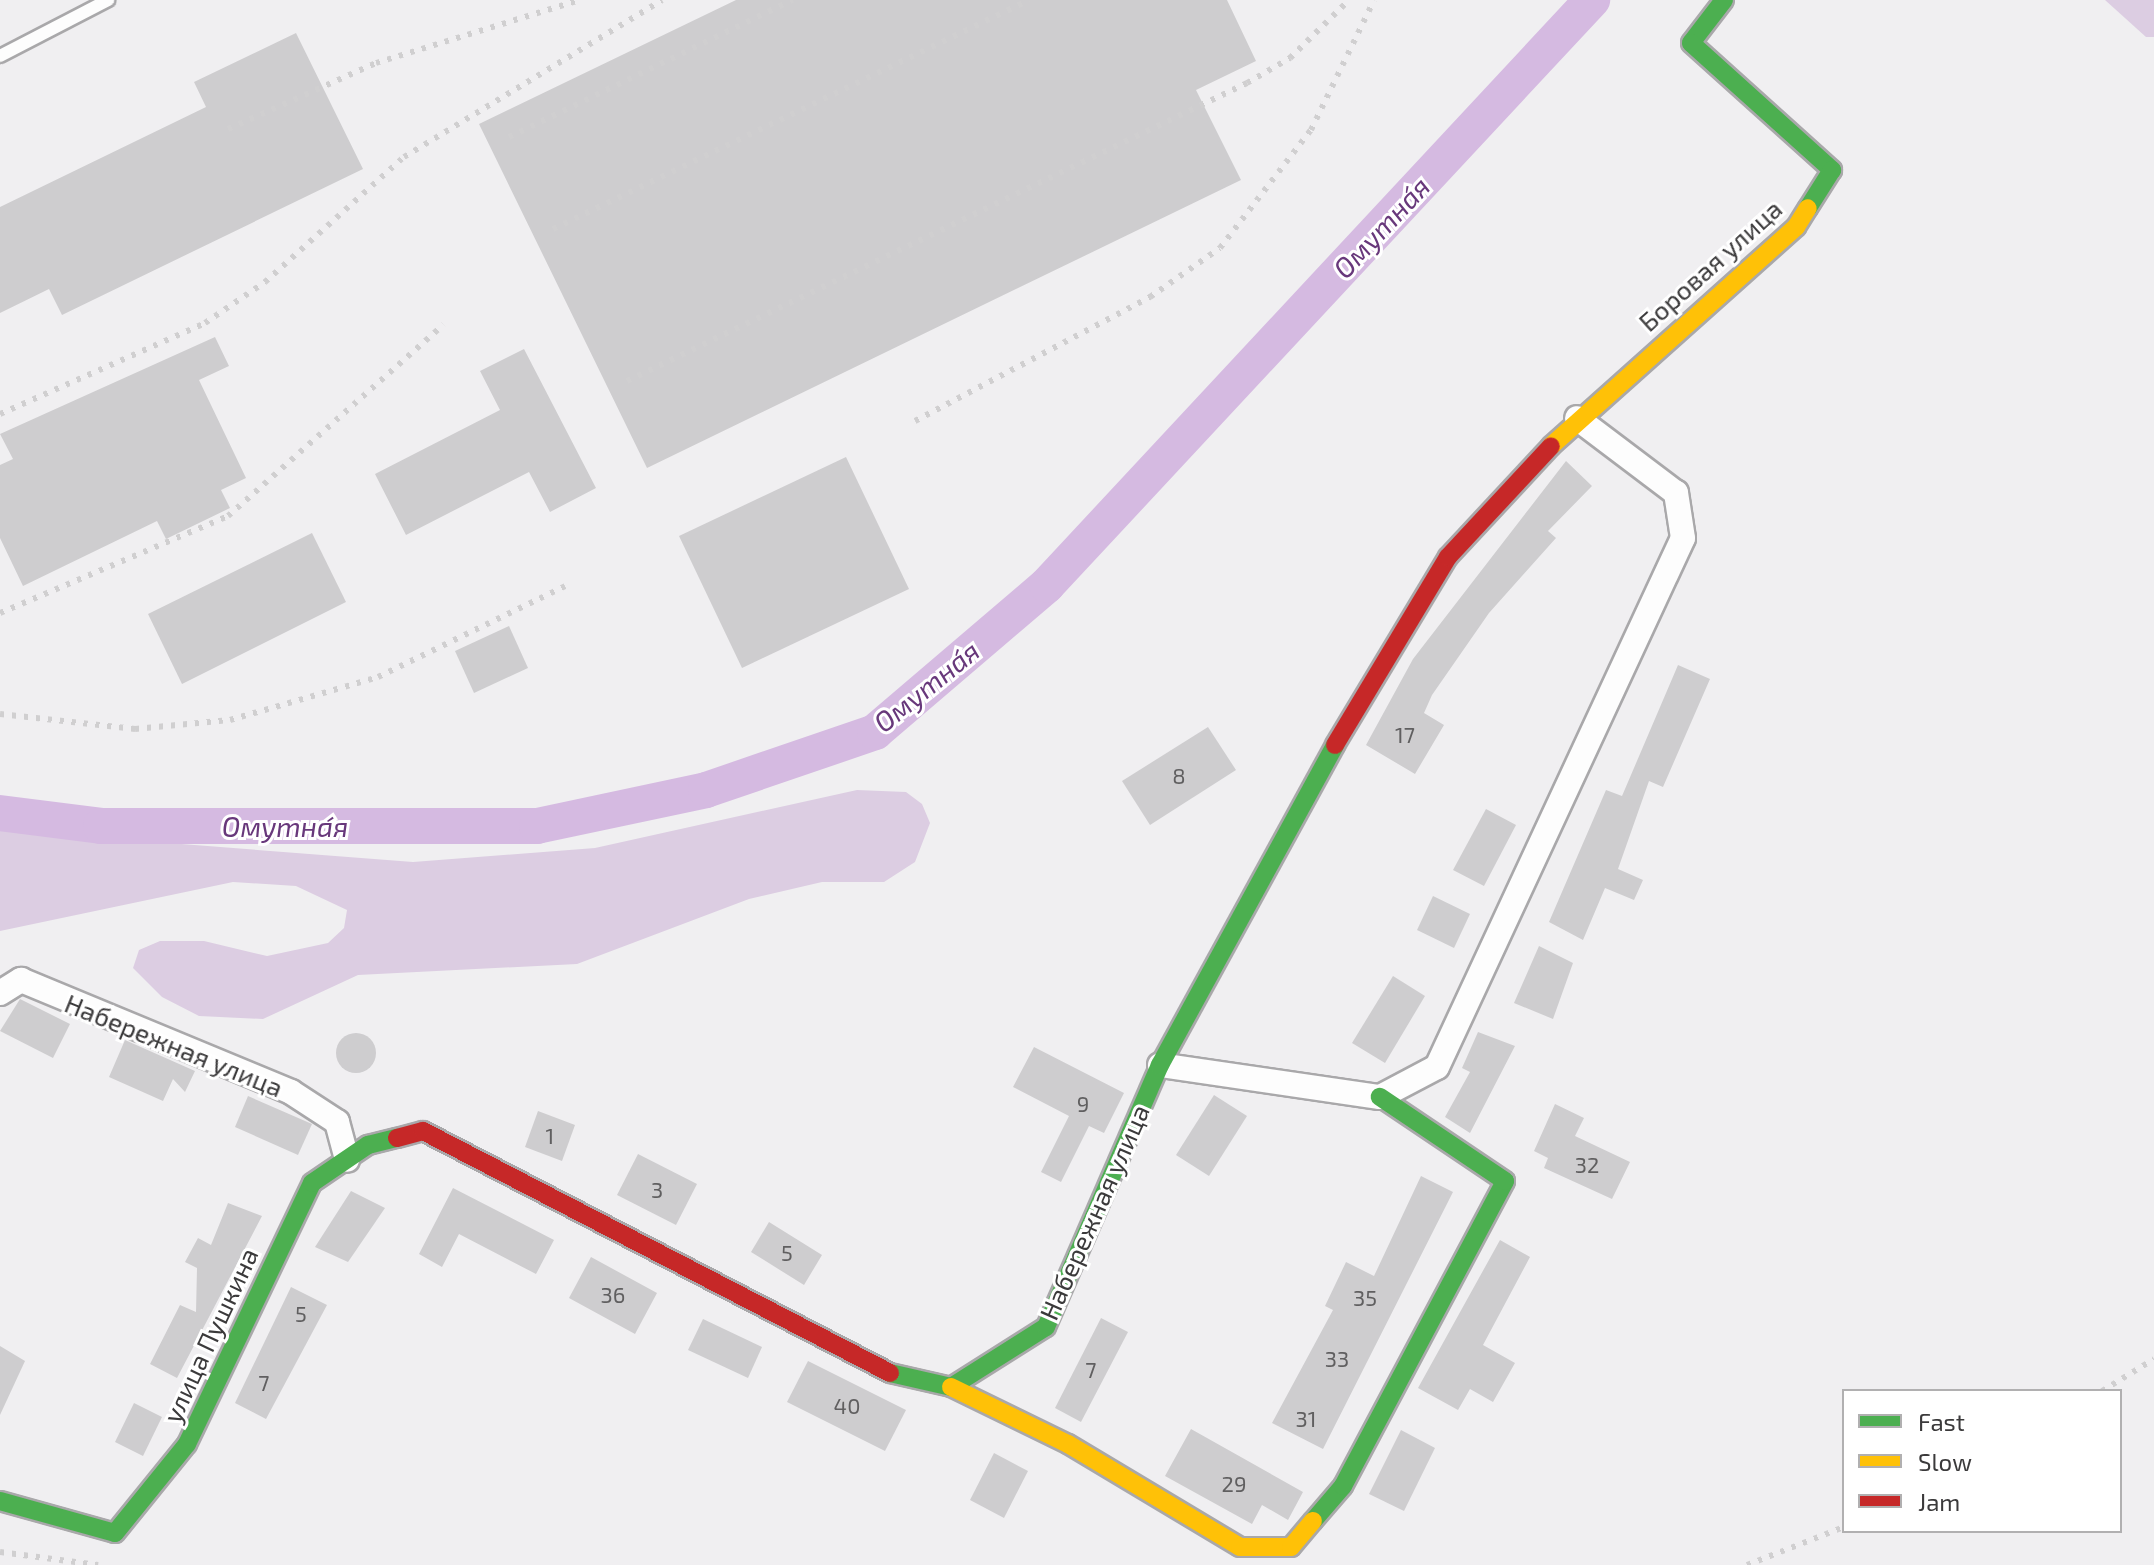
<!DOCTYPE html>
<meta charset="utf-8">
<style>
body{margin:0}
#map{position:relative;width:2154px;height:1565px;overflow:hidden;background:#f0eff1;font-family:"Exo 2",sans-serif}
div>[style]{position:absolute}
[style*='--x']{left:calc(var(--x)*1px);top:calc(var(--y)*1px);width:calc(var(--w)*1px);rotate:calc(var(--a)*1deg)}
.green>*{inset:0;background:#dccde2}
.river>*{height:36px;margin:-18px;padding:0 18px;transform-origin:18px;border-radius:18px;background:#d5bae1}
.building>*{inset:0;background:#cecdcf}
.round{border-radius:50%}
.roads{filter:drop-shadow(2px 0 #a9a8aa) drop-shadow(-2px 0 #a9a8aa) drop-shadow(0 2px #a9a8aa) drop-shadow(0 -2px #a9a8aa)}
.lane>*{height:12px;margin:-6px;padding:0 6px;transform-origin:6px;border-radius:6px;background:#fdfdfd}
.street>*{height:24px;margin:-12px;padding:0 12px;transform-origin:12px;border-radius:12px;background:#fdfdfd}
.fast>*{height:18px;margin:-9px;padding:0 9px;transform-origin:9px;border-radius:9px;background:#4caf50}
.slow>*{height:18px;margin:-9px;padding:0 9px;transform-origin:9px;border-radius:9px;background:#ffc107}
.jam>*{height:18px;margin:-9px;padding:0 9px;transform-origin:9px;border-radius:9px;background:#c62828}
.rail>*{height:6px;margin-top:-3px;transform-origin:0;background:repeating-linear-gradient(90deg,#d0cfd0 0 4px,transparent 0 12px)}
span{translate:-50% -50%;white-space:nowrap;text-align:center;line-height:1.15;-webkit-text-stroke:6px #fff;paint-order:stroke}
.number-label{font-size:22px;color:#605f60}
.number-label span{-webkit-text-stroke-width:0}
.street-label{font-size:26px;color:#3b3a3b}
.water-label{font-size:28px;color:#68387b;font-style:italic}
.legend{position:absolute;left:1842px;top:1389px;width:280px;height:144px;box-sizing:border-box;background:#fff;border:2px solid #b1b0b1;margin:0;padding:10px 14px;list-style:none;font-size:24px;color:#3b3a3b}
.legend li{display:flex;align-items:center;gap:16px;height:40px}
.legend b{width:40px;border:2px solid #b1b0b1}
</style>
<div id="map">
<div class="green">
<i style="clip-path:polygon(2105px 0,2154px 0,2154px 37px,2146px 37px)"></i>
<i style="clip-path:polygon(857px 790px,906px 792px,922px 804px,930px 823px,915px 862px,884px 882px,822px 882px,749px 899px,577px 964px,358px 975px,263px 1019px,199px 1016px,162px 997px,133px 968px,139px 950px,160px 941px,204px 941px,267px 956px,328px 943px,344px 928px,347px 910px,296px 886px,233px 882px,0 931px,0 830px,413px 862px,595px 848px)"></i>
</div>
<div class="river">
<i style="--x:0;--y:813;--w:102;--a:7.3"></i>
<i style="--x:101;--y:826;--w:436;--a:0"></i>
<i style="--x:537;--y:826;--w:173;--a:-12"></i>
<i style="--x:706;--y:790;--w:179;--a:-18.9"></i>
<i style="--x:875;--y:732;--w:226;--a:-40.5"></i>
<i style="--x:1047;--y:585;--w:800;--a:-47.03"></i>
</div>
<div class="building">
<i style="clip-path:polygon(736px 0,1227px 0,1256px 61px,1196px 90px,1241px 180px,647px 468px,479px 124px)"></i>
<i style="clip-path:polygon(296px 33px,363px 169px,62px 315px,49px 289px,0 313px,0 207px,206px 107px,194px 82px)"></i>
<i style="clip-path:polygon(215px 337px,229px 366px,199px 380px,246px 478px,221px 490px,230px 508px,166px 539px,157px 521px,23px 586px,0 538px,0 465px,13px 459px,0 434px)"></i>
<i style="clip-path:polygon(524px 349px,596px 488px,550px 512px,529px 472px,406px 535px,375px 474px,500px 410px,480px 371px)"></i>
<i style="clip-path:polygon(846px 457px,909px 589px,742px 668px,679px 536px)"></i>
<i style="clip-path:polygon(1566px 461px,1592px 486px,1548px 531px,1556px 538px,1489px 613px,1432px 695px,1424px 713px,1444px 725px,1415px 774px,1366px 745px,1413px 659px)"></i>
<i style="clip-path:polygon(312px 533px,346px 602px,182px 684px,148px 614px)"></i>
<i style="clip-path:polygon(509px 626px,528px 668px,474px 693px,455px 651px)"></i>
<i style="clip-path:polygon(1678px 665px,1710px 679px,1663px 787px,1649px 781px,1618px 869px,1643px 880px,1634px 900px,1605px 888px,1583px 940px,1549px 922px,1606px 790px,1622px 796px)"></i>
<i style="clip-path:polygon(1208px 727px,1236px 770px,1150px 825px,1122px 781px)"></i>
<i style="clip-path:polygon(1486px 809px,1516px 825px,1484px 886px,1453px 870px)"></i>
<i style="clip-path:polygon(1433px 896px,1470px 914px,1454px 948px,1417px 930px)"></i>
<i style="clip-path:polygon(1539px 946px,1573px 963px,1553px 1019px,1514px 1003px)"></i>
<i style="clip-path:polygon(1393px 976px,1425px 996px,1385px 1063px,1352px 1043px)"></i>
<i style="clip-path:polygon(20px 999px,70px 1024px,53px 1058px,0 1031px)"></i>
<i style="clip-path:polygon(1478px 1032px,1515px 1046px,1470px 1133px,1445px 1117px,1470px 1072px,1462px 1068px)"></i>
<i class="round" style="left:336px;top:1033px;width:40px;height:40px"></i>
<i style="clip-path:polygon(125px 1040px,195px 1071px,185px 1092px,173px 1079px,163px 1101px,109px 1077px)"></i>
<i style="clip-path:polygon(1034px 1047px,1124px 1093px,1104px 1133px,1089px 1126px,1061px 1182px,1041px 1172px,1069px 1116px,1013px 1087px)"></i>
<i style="clip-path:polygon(1214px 1095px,1247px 1116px,1209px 1176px,1176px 1155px)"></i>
<i style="clip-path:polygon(248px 1096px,312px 1124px,298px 1155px,235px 1127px)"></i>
<i style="clip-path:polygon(1555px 1104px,1584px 1118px,1575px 1136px,1630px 1162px,1612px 1199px,1544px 1168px,1548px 1158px,1534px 1151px)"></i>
<i style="clip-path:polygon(538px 1111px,575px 1125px,562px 1161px,525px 1147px)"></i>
<i style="clip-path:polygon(638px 1154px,697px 1184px,676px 1225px,617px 1195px)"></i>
<i style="clip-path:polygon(1421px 1176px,1453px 1192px,1323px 1449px,1272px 1423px,1333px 1310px,1325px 1306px,1346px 1262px,1374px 1276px)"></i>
<i style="clip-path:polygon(453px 1188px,554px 1240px,536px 1274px,459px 1234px,442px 1267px,419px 1254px)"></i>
<i style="clip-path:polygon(351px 1191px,385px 1208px,348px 1262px,315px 1247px)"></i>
<i style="clip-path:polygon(228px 1203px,262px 1216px,177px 1378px,150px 1364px,180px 1305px,196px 1312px,197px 1268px,185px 1262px,198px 1238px,211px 1245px)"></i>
<i style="clip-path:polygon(769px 1222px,822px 1255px,804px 1285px,751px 1252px)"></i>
<i style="clip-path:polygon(1500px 1240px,1530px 1257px,1483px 1345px,1515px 1363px,1493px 1402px,1470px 1389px,1458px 1410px,1418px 1388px)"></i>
<i style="clip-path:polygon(591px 1257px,657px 1293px,635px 1334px,569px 1298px)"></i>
<i style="clip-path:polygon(291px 1287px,327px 1305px,266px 1419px,235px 1403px)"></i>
<i style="clip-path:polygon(1101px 1318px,1128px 1332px,1081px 1422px,1055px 1408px)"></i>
<i style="clip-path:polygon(703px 1319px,762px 1347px,748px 1378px,688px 1350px)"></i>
<i style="clip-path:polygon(0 1346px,25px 1361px,0 1415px)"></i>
<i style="clip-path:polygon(808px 1361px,906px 1410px,885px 1451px,787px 1402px)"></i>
<i style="clip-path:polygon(134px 1403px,162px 1417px,143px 1456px,115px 1442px)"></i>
<i style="clip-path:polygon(1191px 1429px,1303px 1492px,1288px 1520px,1262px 1505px,1252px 1524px,1165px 1476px)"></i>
<i style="clip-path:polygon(1401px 1430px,1435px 1448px,1404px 1511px,1369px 1494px)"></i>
<i style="clip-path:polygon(994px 1453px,1028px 1471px,1004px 1518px,970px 1500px)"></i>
</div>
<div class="roads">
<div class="lane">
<i style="--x:0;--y:56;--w:122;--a:-27.4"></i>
</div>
<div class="street">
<i style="--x:0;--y:993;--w:25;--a:-32"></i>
<i style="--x:21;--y:980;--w:292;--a:22.5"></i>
<i style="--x:291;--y:1092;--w:55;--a:33.1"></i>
<i style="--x:337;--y:1122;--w:39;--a:75"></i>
<i style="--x:1160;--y:1065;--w:222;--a:8.3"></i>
<i style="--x:1380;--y:1097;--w:64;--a:-27.8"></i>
<i style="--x:1437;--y:1067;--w:583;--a:-65.06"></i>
<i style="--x:1683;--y:538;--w:46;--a:-98.8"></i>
<i style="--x:1676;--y:493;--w:124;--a:-142.9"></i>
</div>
<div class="fast">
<i style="--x:1724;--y:0;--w:54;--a:127.5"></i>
<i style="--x:1691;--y:43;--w:190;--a:42"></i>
<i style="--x:1832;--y:170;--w:45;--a:122.3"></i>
<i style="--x:890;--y:1373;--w:63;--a:12.9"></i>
<i style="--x:951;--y:1387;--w:112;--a:-32.3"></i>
<i style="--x:1046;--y:1327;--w:286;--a:-66.5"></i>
<i style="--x:1160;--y:1065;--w:365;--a:-61.3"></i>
<i style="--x:0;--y:1501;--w:119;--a:15.5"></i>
<i style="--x:115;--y:1533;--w:114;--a:-51"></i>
<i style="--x:187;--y:1444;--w:289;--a:-64.4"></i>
<i style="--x:312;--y:1183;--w:68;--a:-34.2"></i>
<i style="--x:368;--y:1145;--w:30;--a:-14"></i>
<i style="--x:1313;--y:1521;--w:46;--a:-49.4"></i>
<i style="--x:1343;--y:1486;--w:345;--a:-62"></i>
<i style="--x:1505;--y:1181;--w:151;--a:-146.1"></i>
</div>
<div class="slow">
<i style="--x:1551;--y:446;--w:329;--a:-41.8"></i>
<i style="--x:1796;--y:227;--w:22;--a:-58"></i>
<i style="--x:951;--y:1387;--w:130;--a:26"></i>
<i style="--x:1068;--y:1444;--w:200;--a:30.9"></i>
<i style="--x:1240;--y:1547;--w:51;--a:0"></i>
<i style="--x:1291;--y:1547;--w:34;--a:-50"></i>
</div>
<div class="jam">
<i style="--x:1335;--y:745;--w:219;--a:-59"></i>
<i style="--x:1448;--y:557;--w:151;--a:-47.1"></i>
<i style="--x:397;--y:1138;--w:27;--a:-15"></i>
<i style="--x:423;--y:1131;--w:526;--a:27.39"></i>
</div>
</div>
<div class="rail">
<i style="--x:228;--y:129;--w:162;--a:-24"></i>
<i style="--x:376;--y:63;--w:213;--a:-17.2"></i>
<i style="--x:509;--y:137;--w:315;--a:-25.8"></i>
<i style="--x:553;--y:229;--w:528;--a:-25.69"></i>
<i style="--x:627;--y:381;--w:688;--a:-25.67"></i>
<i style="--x:1247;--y:83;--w:50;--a:-30.2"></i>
<i style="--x:1290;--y:58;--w:83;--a:-44.5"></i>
<i style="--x:0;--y:414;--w:224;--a:-23.9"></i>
<i style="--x:205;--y:323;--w:73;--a:-34.3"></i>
<i style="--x:265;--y:282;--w:187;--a:-42"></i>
<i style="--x:404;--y:157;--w:302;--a:-31.3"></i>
<i style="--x:915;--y:421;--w:266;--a:-27.8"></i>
<i style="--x:1150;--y:297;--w:85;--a:-35"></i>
<i style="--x:1220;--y:248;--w:149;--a:-52.4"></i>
<i style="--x:1311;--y:130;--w:144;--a:-64.1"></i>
<i style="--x:0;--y:613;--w:248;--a:-23"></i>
<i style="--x:228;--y:516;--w:288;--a:-41.6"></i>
<i style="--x:0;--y:714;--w:136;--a:6.3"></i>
<i style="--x:135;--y:729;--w:95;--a:-5.4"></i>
<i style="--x:230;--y:720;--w:154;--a:-16.2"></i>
<i style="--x:378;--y:677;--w:208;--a:-25.9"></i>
<i style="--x:2102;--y:1391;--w:61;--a:-31.6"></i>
<i style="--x:0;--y:1552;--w:99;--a:7.6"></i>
<i style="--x:1747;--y:1565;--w:104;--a:-21.4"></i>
</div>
<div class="number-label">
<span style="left:1405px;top:735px">17</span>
<span style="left:1179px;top:776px">8</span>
<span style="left:1083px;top:1104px">9</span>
<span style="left:550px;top:1136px">1</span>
<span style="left:1587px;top:1165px">32</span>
<span style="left:657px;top:1190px">3</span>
<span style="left:787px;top:1253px">5</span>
<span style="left:613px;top:1295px">36</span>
<span style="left:1365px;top:1298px">35</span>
<span style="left:301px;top:1314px">5</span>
<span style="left:1337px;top:1359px">33</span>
<span style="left:1091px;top:1370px">7</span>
<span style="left:264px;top:1383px">7</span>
<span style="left:847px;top:1406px">40</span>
<span style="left:1306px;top:1419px">31</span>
<span style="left:1234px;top:1484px">29</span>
</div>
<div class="street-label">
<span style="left:1710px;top:265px;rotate:-42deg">Боровая улица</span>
<span style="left:174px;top:1045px;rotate:22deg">Набережная улица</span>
<span style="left:1094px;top:1212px;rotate:-66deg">Набережная улица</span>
<span style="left:210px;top:1335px;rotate:-65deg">улица Пушкина</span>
</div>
<div class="water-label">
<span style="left:1381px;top:227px;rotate:-47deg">Омутна́я</span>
<span style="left:926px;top:686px;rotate:-39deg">Омутна́я</span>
<span style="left:285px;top:826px">Омутна́я</span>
</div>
<ul class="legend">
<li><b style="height:10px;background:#4caf50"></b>Fast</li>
<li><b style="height:10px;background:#ffc107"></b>Slow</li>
<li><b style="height:10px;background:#c62828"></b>Jam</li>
</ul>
</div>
